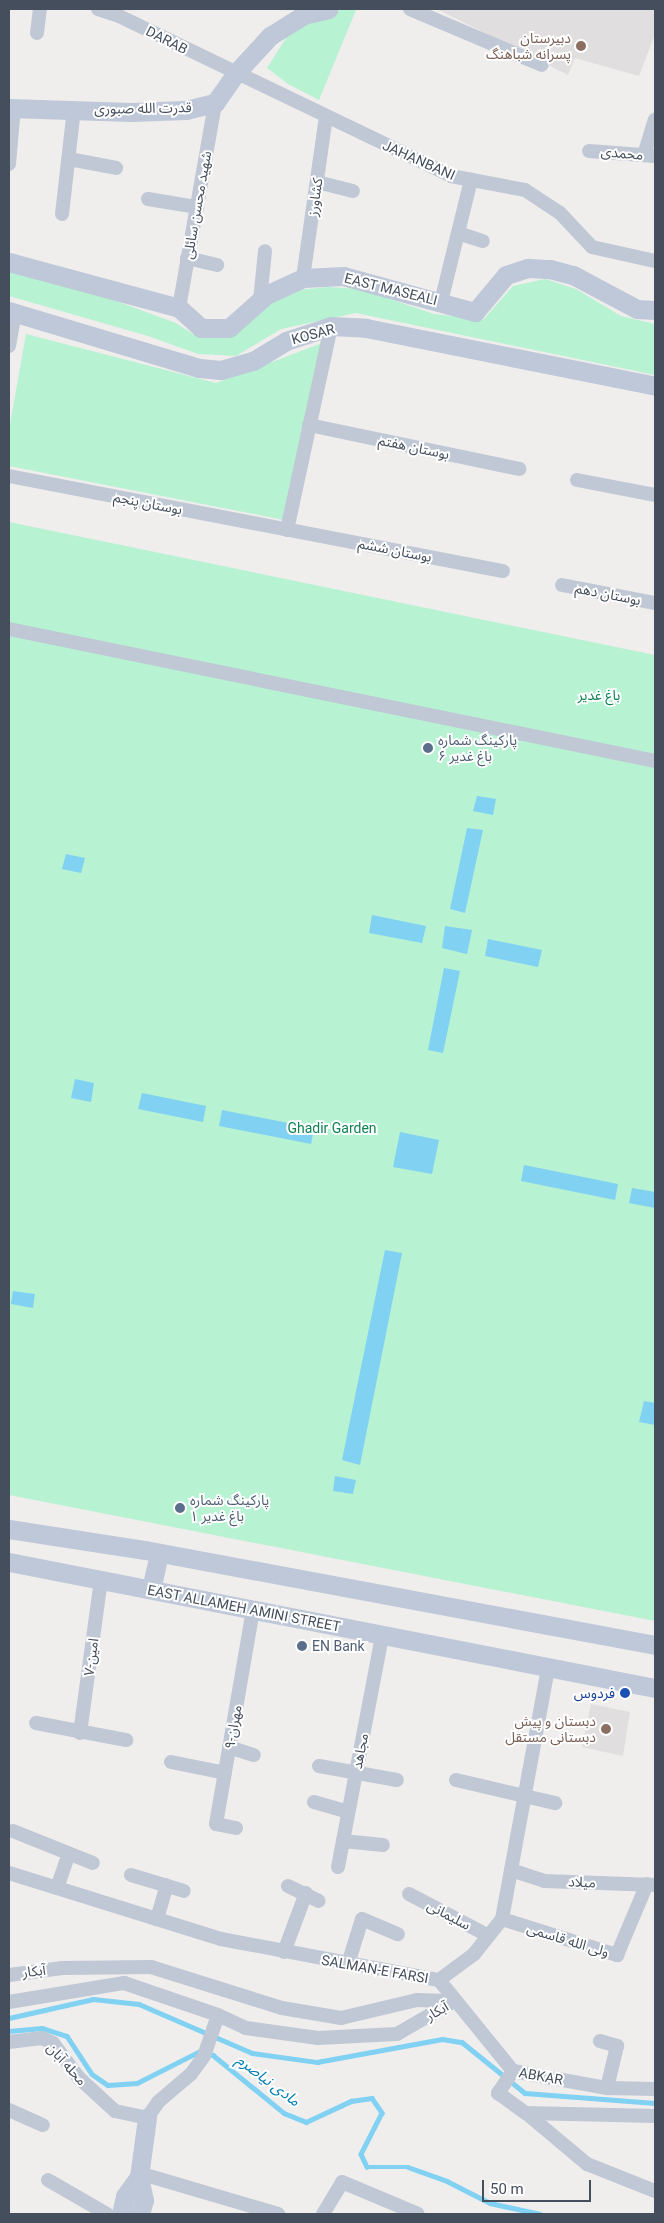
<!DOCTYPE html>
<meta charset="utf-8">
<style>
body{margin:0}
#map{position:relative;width:664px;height:2223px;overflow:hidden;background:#f0eded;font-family:Roboto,"Noto Sans Arabic",sans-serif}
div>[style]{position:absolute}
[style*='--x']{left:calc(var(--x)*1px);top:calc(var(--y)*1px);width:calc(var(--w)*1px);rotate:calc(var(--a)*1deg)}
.education>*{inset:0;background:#e1dedf}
.green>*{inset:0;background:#b7f2d3}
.water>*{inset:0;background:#80d1f2}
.stream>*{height:4.5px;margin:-2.25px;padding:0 2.25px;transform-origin:2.25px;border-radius:2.25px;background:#80d1f2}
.street>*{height:14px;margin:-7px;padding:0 7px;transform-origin:7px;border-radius:7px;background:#bfc8d4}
.secondary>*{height:19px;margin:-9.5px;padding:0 9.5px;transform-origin:9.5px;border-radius:9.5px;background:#bec8d8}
.dots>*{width:14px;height:14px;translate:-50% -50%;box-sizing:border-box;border:2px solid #fff;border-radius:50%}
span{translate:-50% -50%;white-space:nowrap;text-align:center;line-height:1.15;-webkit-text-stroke:4px #fff;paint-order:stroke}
.education-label{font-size:14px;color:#785e54}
.right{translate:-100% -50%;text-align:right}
.street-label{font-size:14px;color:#444e5c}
.park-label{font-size:14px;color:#0f8253}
.service-label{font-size:14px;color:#4e5e75}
.left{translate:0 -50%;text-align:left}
.transit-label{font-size:14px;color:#164399}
.water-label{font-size:15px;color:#017db2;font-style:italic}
.frame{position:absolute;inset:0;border:10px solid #444e5c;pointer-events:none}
.scale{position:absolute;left:482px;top:2180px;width:109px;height:22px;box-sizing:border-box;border:2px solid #444e5c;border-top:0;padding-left:6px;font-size:15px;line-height:18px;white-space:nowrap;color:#444e5c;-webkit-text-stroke:4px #fff;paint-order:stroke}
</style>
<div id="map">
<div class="education">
<i style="clip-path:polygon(437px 9px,655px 9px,655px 34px,639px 76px,575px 58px,568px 75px)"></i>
<i style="clip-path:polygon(591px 1704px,630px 1712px,623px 1756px,582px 1747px)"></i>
</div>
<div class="green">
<i style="clip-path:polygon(341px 10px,356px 10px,319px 100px,288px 84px,267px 68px,293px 27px)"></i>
<i style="clip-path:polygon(9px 272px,108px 298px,176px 323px,196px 336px,228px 337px,269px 305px,297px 290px,328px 287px,361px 289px,434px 314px,483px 320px,513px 286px,545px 279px,576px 289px,621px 316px,655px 324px,655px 375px,356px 313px,281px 329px,236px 356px,198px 354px,148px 336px,9px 296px)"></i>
<i style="clip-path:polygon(26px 334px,216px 383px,325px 342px,284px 520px,9px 466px,9px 430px)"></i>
<i style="clip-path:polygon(9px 522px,655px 655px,655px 759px,9px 625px)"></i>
<i style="clip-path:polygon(9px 629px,655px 761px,655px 1621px,9px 1495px)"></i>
</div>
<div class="water">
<i style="clip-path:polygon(477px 796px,496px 799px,493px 815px,473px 811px)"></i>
<i style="clip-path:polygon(467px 828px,483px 830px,465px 913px,450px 909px)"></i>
<i style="clip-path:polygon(66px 854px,85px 858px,81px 873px,62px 869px)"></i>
<i style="clip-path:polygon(372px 915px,426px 926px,422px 943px,369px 933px)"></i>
<i style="clip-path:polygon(445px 926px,472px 930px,467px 954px,442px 948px)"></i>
<i style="clip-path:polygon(488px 939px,542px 950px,538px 967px,485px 956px)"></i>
<i style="clip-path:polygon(444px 968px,460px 971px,443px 1053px,428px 1050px)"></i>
<i style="clip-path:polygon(75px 1079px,94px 1083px,91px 1102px,71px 1098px)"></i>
<i style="clip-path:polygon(142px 1093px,206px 1106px,203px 1122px,138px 1109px)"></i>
<i style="clip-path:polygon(222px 1110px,314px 1128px,311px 1144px,219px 1126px)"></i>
<i style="clip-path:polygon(400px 1132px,439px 1140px,432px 1174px,393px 1167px)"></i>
<i style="clip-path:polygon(524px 1165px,618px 1184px,615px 1200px,521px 1181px)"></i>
<i style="clip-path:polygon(632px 1188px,655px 1192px,655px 1208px,629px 1203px)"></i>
<i style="clip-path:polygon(385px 1250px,402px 1253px,360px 1465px,342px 1460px)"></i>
<i style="clip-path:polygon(13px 1291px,35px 1294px,33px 1308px,11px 1304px)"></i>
<i style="clip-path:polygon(644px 1401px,655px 1403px,655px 1425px,639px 1422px)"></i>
<i style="clip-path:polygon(335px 1476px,356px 1480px,353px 1494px,333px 1491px)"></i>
</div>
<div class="stream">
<i style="--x:9;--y:2018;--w:86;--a:-12.7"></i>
<i style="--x:93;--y:1999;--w:46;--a:6.2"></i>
<i style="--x:139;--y:2004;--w:123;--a:23.4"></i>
<i style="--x:252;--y:2053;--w:66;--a:7.9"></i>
<i style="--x:317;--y:2062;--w:127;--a:-10.4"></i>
<i style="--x:442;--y:2039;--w:20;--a:9"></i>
<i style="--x:462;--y:2042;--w:81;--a:39"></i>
<i style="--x:525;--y:2093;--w:130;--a:4.4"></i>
<i style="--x:9;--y:2031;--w:33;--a:-5"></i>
<i style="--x:42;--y:2028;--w:26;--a:18"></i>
<i style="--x:67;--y:2036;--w:45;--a:56.7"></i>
<i style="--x:92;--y:2074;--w:19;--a:35"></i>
<i style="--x:108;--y:2085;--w:29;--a:-4"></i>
<i style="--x:137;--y:2083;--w:71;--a:-26.9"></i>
<i style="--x:200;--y:2051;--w:14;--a:17"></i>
<i style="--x:213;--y:2055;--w:92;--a:39.2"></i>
<i style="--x:284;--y:2113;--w:24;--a:22"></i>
<i style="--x:306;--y:2122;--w:50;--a:-25"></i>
<i style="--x:351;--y:2101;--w:21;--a:-8"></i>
<i style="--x:372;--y:2098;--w:18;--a:56"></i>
<i style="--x:382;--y:2113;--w:46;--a:117.1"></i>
<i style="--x:361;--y:2154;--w:14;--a:65"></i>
<i style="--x:367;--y:2167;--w:41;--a:0"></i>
<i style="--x:408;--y:2167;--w:41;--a:19.7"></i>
<i style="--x:447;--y:2181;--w:48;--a:27.1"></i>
<i style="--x:490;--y:2203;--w:51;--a:12.4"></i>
</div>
<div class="street">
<i style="--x:98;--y:9;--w:22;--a:18"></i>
<i style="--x:119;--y:16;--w:369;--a:25.7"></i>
<i style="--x:451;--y:176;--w:75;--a:10.7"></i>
<i style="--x:525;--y:190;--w:42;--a:33.3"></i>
<i style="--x:560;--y:213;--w:47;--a:46.7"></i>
<i style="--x:592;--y:247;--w:65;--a:12.5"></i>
<i style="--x:410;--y:9;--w:143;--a:23"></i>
<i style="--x:37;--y:33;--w:24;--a:-83"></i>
<i style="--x:589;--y:151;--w:66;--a:4.3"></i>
<i style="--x:644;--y:155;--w:37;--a:-73"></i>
<i style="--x:69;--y:159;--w:48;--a:10.8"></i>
<i style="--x:9;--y:164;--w:57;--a:-85"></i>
<i style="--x:317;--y:182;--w:37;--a:14"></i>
<i style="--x:148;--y:199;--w:50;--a:9.3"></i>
<i style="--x:62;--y:214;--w:106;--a:-83.5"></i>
<i style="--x:458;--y:233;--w:26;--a:18"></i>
<i style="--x:187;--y:258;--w:31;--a:13"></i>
<i style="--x:303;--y:278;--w:163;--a:-81.9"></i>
<i style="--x:260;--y:301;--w:50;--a:-84.3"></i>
<i style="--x:441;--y:302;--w:126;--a:-76.2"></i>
<i style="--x:179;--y:308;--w:208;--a:-80"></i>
<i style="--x:9;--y:346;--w:34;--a:-80"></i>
<i style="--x:309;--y:425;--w:215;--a:11.8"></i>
<i style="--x:9;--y:476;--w:503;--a:10.89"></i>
<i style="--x:577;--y:480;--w:79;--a:10.9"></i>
<i style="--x:287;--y:530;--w:209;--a:-77.8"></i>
<i style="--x:562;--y:585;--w:95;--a:11"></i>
<i style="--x:9;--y:629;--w:659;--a:11.55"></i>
<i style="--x:36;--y:1723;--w:92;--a:10.7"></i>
<i style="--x:80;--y:1733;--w:154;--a:-82.2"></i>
<i style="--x:229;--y:1747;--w:26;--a:18"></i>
<i style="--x:171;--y:1762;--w:55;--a:11.5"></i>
<i style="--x:319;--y:1766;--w:79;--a:10.2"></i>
<i style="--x:456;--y:1780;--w:102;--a:13.1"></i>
<i style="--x:314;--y:1802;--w:35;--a:16"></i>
<i style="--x:236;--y:1828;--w:20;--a:-169"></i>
<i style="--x:216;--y:1824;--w:217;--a:-80.2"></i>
<i style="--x:13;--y:1831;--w:86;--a:21.8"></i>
<i style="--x:343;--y:1841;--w:40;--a:5.7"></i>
<i style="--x:338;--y:1867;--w:235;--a:-79.2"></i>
<i style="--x:511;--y:1870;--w:35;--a:18"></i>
<i style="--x:544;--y:1881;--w:111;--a:2.1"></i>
<i style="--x:9;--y:1873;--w:222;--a:17.3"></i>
<i style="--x:221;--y:1939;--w:222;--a:10.7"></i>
<i style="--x:439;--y:1980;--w:44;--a:-36.6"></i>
<i style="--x:474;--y:1954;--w:45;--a:-51.3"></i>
<i style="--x:502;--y:1919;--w:255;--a:-79.6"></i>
<i style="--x:131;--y:1875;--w:55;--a:16.8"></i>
<i style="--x:288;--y:1886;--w:34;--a:26"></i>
<i style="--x:57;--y:1888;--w:36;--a:-71"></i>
<i style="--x:409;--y:1894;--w:90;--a:27.7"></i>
<i style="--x:157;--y:1919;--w:35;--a:-74"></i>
<i style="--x:502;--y:1919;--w:121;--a:17.4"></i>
<i style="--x:617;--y:1955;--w:77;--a:-67.1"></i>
<i style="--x:284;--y:1952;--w:63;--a:-69.6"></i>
<i style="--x:348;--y:1964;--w:47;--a:-72.7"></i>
<i style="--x:362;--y:1919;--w:39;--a:23"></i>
<i style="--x:9;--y:1975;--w:54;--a:-7.4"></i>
<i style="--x:63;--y:1968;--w:88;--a:-0.7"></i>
<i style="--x:151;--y:1967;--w:137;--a:17.4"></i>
<i style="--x:282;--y:2008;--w:60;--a:9.6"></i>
<i style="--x:341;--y:2018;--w:78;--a:-13.3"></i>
<i style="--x:417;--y:2000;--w:37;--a:2"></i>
<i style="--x:439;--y:1980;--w:117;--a:50.9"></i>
<i style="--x:513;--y:2071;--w:96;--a:10.3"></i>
<i style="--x:607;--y:2088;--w:48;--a:1.2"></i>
<i style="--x:9;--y:2002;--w:117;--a:-9.4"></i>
<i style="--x:124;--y:1983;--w:99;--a:18.8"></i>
<i style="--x:218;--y:2015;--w:31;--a:25"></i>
<i style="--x:246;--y:2028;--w:73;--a:7.9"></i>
<i style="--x:318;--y:2038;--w:79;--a:-2.9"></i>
<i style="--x:397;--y:2034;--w:66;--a:-30.1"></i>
<i style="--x:600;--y:2041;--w:18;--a:16"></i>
<i style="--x:617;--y:2046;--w:43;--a:103.4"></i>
<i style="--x:9;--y:2042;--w:33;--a:-7"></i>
<i style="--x:42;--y:2038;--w:12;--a:24"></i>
<i style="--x:53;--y:2043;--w:44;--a:53.4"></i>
<i style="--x:79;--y:2078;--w:49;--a:42.5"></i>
<i style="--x:115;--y:2111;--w:33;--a:12"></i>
<i style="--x:147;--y:2118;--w:19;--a:-55"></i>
<i style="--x:158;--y:2102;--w:43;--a:-40.3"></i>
<i style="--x:191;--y:2074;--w:22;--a:-54"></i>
<i style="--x:204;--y:2056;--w:43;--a:-71.1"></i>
<i style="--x:513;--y:2071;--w:27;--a:124"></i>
<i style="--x:498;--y:2093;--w:34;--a:36"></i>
<i style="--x:526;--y:2113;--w:129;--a:1.3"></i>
<i style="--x:9;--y:2110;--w:37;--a:24"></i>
<i style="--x:526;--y:2113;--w:80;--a:39.9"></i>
<i style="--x:587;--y:2164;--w:73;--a:21.7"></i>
<i style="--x:139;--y:2173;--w:145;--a:16.4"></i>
<i style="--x:48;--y:2180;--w:68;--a:30"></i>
<i style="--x:323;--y:2214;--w:37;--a:-59"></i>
<i style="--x:342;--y:2182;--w:82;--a:22.8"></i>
</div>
<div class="secondary">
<i style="--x:9;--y:108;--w:122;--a:1.9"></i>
<i style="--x:131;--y:112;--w:55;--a:-2.1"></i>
<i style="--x:186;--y:110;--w:30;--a:-14"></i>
<i style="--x:215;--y:103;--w:35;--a:-55"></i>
<i style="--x:235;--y:74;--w:52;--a:-47.4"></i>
<i style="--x:270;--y:36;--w:39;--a:-32"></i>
<i style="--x:303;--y:15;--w:26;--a:-13"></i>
<i style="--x:9;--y:262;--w:176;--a:15.1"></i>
<i style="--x:179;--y:308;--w:30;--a:42"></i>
<i style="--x:201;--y:328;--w:28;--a:0"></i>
<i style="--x:229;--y:328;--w:50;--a:-41.7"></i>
<i style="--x:266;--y:295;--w:41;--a:-24.7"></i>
<i style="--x:303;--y:278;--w:40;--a:-2.9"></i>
<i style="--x:343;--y:276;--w:137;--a:15.3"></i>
<i style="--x:475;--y:312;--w:48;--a:-50"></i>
<i style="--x:506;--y:275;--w:23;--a:-18"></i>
<i style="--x:528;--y:268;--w:22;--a:3"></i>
<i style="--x:550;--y:269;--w:24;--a:15"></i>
<i style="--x:573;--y:275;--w:72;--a:28"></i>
<i style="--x:637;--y:309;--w:18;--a:3"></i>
<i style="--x:9;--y:311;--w:198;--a:16.7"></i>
<i style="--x:199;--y:368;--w:22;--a:5"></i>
<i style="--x:221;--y:370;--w:33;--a:-16"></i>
<i style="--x:253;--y:361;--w:39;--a:-31"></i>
<i style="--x:286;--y:341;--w:47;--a:-18.4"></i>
<i style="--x:331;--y:326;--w:35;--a:3"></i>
<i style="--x:366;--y:328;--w:295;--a:11.3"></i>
<i style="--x:9;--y:1529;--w:138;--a:8.8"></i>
<i style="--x:145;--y:1550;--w:519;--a:10.55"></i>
<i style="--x:9;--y:1562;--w:658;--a:11.04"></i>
<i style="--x:151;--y:1589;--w:37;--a:-77"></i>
<i style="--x:139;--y:2177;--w:24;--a:78"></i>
<i style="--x:144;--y:2200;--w:15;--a:106"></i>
<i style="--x:121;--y:2214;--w:18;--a:-77"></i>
<i style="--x:125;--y:2196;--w:24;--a:-54"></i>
<i style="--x:139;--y:2177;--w:60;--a:-82.3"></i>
</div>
<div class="dots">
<i style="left:581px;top:46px;background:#8d6e63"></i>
<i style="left:428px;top:748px;background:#5c6f8a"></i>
<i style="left:180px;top:1508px;background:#5c6f8a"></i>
<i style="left:302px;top:1646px;background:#5c6f8a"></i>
<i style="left:625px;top:1693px;background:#1a4fb4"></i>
<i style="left:606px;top:1729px;background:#8d6e63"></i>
</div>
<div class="education-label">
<span class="right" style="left:571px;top:46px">دبیرستان<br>پسرانه شباهنگ</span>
<span class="right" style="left:596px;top:1729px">دبستان و پیش<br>دبستانی مستقل</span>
</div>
<div class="street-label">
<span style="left:167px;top:40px;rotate:27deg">DARAB</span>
<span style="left:143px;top:108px;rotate:-1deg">قدرت الله صبوری</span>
<span style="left:622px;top:153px;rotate:5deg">محمدی</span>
<span style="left:419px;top:160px;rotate:24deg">JAHANBANI</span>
<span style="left:315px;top:197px;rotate:-82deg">کشاورز</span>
<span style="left:197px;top:205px;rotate:-80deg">شهید محسن سائلی</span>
<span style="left:391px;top:289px;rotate:14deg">EAST MASEALI</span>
<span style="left:313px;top:334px;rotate:-15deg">KOSAR</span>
<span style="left:414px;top:447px;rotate:12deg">بوستان هفتم</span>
<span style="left:148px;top:503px;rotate:11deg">بوستان پنجم</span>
<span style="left:395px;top:550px;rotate:11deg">بوستان ششم</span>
<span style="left:608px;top:594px;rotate:11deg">بوستان دهم</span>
<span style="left:244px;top:1608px;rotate:11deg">EAST ALLAMEH AMINI STREET</span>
<span style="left:91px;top:1657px;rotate:-82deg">۷-امین</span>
<span style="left:233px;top:1727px;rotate:-80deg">۹-مهران</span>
<span style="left:360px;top:1751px;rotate:-79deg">مجاهد</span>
<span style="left:582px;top:1882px;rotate:3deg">میلاد</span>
<span style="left:449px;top:1915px;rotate:28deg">سلیمانی</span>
<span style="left:568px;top:1940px;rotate:17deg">ولی الله قاسمی</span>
<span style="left:375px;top:1969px;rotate:10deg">SALMAN-E FARSI</span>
<span style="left:34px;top:1971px;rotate:-7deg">آبکار</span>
<span style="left:437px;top:2011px;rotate:-30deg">آبکار</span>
<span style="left:67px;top:2064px;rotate:48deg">محله آبان</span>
<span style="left:541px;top:2076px;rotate:10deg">ABKAR</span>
</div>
<div class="park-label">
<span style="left:599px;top:695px">باغ غدیر</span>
<span style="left:332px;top:1128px">Ghadir Garden</span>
</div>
<div class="service-label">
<span class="left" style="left:438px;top:748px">پارکینگ شماره<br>۶ باغ غدیر</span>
<span class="left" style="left:190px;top:1508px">پارکینگ شماره<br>۱ باغ غدیر</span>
<span class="left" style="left:312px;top:1646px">EN Bank</span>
</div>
<div class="transit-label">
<span class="right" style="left:615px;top:1693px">فردوس</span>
</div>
<div class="water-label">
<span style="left:268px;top:2081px;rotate:37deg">مادی نیاصرم</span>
</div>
<div class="frame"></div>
<div class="scale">50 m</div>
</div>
